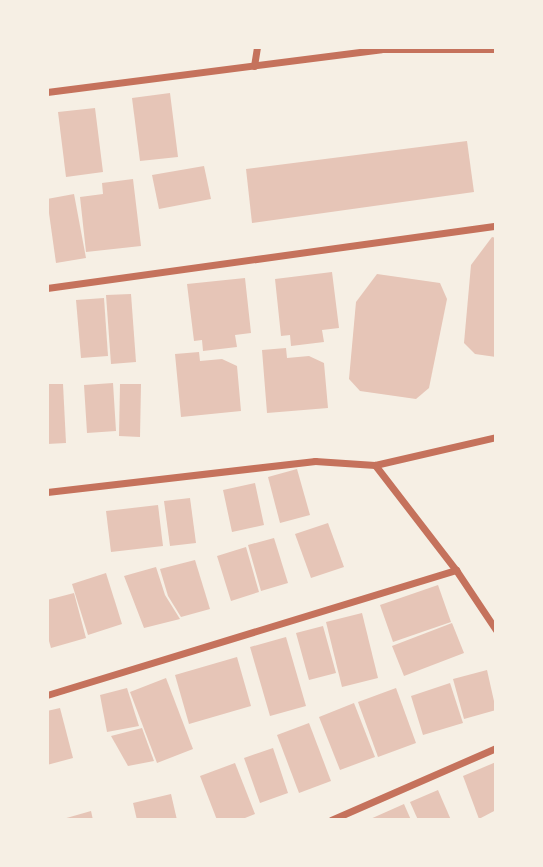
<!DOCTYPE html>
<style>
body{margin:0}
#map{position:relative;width:543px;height:867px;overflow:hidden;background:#f6efe4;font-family:Overpass,sans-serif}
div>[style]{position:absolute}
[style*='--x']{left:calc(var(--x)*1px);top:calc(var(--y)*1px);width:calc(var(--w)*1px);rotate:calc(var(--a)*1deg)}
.building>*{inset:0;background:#e6c5b7}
.minor>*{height:7px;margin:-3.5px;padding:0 3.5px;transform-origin:3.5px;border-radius:3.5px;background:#c5725c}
span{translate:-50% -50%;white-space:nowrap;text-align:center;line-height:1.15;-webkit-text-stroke:6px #f6efe4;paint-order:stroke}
.frame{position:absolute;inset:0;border:49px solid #f6efe4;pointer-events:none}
</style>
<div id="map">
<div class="building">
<i style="clip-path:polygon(170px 93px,178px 157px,140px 161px,132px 98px)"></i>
<i style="clip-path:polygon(95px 108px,103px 172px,66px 177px,58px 112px)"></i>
<i style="clip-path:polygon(467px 141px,474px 192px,252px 223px,246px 169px)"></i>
<i style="clip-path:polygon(204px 166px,211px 199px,159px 209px,152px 175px)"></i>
<i style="clip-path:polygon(133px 179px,141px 246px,86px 252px,80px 197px,103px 194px,102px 183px)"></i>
<i style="clip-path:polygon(74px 194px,86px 258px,56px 263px,47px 199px)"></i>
<i style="clip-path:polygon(492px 237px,496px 238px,496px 357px,475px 354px,464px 343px,471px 265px)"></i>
<i style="clip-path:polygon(332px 272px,339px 328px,322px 330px,324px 342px,291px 346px,290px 335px,281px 336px,275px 279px)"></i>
<i style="clip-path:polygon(377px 274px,440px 283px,447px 299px,429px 388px,416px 399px,360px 391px,349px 379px,356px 302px)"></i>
<i style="clip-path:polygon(245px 278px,251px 333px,235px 335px,237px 347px,203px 351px,202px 340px,194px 341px,187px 284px)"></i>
<i style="clip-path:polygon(131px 294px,136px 362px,111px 364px,106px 295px)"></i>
<i style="clip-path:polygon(104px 298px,108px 356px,81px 358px,76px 300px)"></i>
<i style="clip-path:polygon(286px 348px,287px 358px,309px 356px,324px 363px,328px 408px,267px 413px,262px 350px)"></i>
<i style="clip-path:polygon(199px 352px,200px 361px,222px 359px,237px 366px,241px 411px,181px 417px,175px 354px)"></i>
<i style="clip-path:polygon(113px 383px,116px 431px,87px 433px,84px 385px)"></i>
<i style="clip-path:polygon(47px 384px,63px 384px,66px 443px,47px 444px)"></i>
<i style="clip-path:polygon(120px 384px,141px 384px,140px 437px,119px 436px)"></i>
<i style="clip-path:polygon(297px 469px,310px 515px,280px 523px,268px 477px)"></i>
<i style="clip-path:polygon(255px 483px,264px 525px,232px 532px,223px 490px)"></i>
<i style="clip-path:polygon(190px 498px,196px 543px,170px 546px,164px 501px)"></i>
<i style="clip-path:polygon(158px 505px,163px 546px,111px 552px,106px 511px)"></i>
<i style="clip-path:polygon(328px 523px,344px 567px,311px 578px,295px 534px)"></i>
<i style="clip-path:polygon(274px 538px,288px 583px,261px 591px,248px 545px)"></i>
<i style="clip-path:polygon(246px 547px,259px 592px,231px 601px,217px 556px)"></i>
<i style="clip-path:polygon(195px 560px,210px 609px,181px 617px,168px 596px,160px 569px)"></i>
<i style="clip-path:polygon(156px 567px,165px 595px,180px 619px,144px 628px,124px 576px)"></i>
<i style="clip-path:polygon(106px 573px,122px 624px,88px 635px,72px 584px)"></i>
<i style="clip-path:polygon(438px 585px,451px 622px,393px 642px,380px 605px)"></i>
<i style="clip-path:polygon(74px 593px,86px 638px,51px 648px,47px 634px,47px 600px)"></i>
<i style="clip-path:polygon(362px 613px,378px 678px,342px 687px,326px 622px)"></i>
<i style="clip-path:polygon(452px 623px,464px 653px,404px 676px,392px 646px)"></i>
<i style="clip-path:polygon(323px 626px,336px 673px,309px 680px,296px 633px)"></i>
<i style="clip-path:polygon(286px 637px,306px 706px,270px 716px,250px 647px)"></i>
<i style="clip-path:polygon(237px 657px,251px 706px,189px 724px,175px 675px)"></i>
<i style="clip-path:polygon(487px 670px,496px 710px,464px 719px,453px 679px)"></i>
<i style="clip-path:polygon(166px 678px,193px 749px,157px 763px,130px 692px)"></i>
<i style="clip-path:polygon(450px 683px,463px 723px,423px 735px,411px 696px)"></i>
<i style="clip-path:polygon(127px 688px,139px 726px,107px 732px,100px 695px)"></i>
<i style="clip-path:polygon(396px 688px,416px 743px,378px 757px,358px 702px)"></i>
<i style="clip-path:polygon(354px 703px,375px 757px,340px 770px,319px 717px)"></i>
<i style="clip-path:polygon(60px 708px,73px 758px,47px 765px,47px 711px)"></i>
<i style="clip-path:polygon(309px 723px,331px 781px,299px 793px,277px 735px)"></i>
<i style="clip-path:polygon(142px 728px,154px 761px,128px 766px,111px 736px)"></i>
<i style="clip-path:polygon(273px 748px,288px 793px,260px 803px,244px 758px)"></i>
<i style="clip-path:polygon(496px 762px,496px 810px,479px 819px,463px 776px)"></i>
<i style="clip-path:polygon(235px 763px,255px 814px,240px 820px,217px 820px,200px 776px)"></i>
<i style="clip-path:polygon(438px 790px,451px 820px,418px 820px,410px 802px)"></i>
<i style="clip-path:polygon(171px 794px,177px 820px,137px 820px,133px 803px)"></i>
<i style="clip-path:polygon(404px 804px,411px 820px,368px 820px)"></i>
<i style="clip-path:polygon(91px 811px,93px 820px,63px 820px,63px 819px)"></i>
</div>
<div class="minor">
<i style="--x:254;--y:66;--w:19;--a:-81"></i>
<i style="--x:47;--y:92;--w:337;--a:-7.3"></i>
<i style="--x:381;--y:49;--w:115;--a:0"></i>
<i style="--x:47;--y:288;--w:453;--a:-7.9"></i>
<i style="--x:375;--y:465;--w:133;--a:52.4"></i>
<i style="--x:456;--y:570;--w:72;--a:56.3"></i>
<i style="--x:47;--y:492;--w:270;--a:-6.6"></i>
<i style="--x:315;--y:461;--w:60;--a:3.8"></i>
<i style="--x:375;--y:465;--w:124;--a:-13"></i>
<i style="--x:47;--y:695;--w:428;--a:-17"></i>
<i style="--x:331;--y:820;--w:180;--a:-23.6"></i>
</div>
<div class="frame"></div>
</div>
